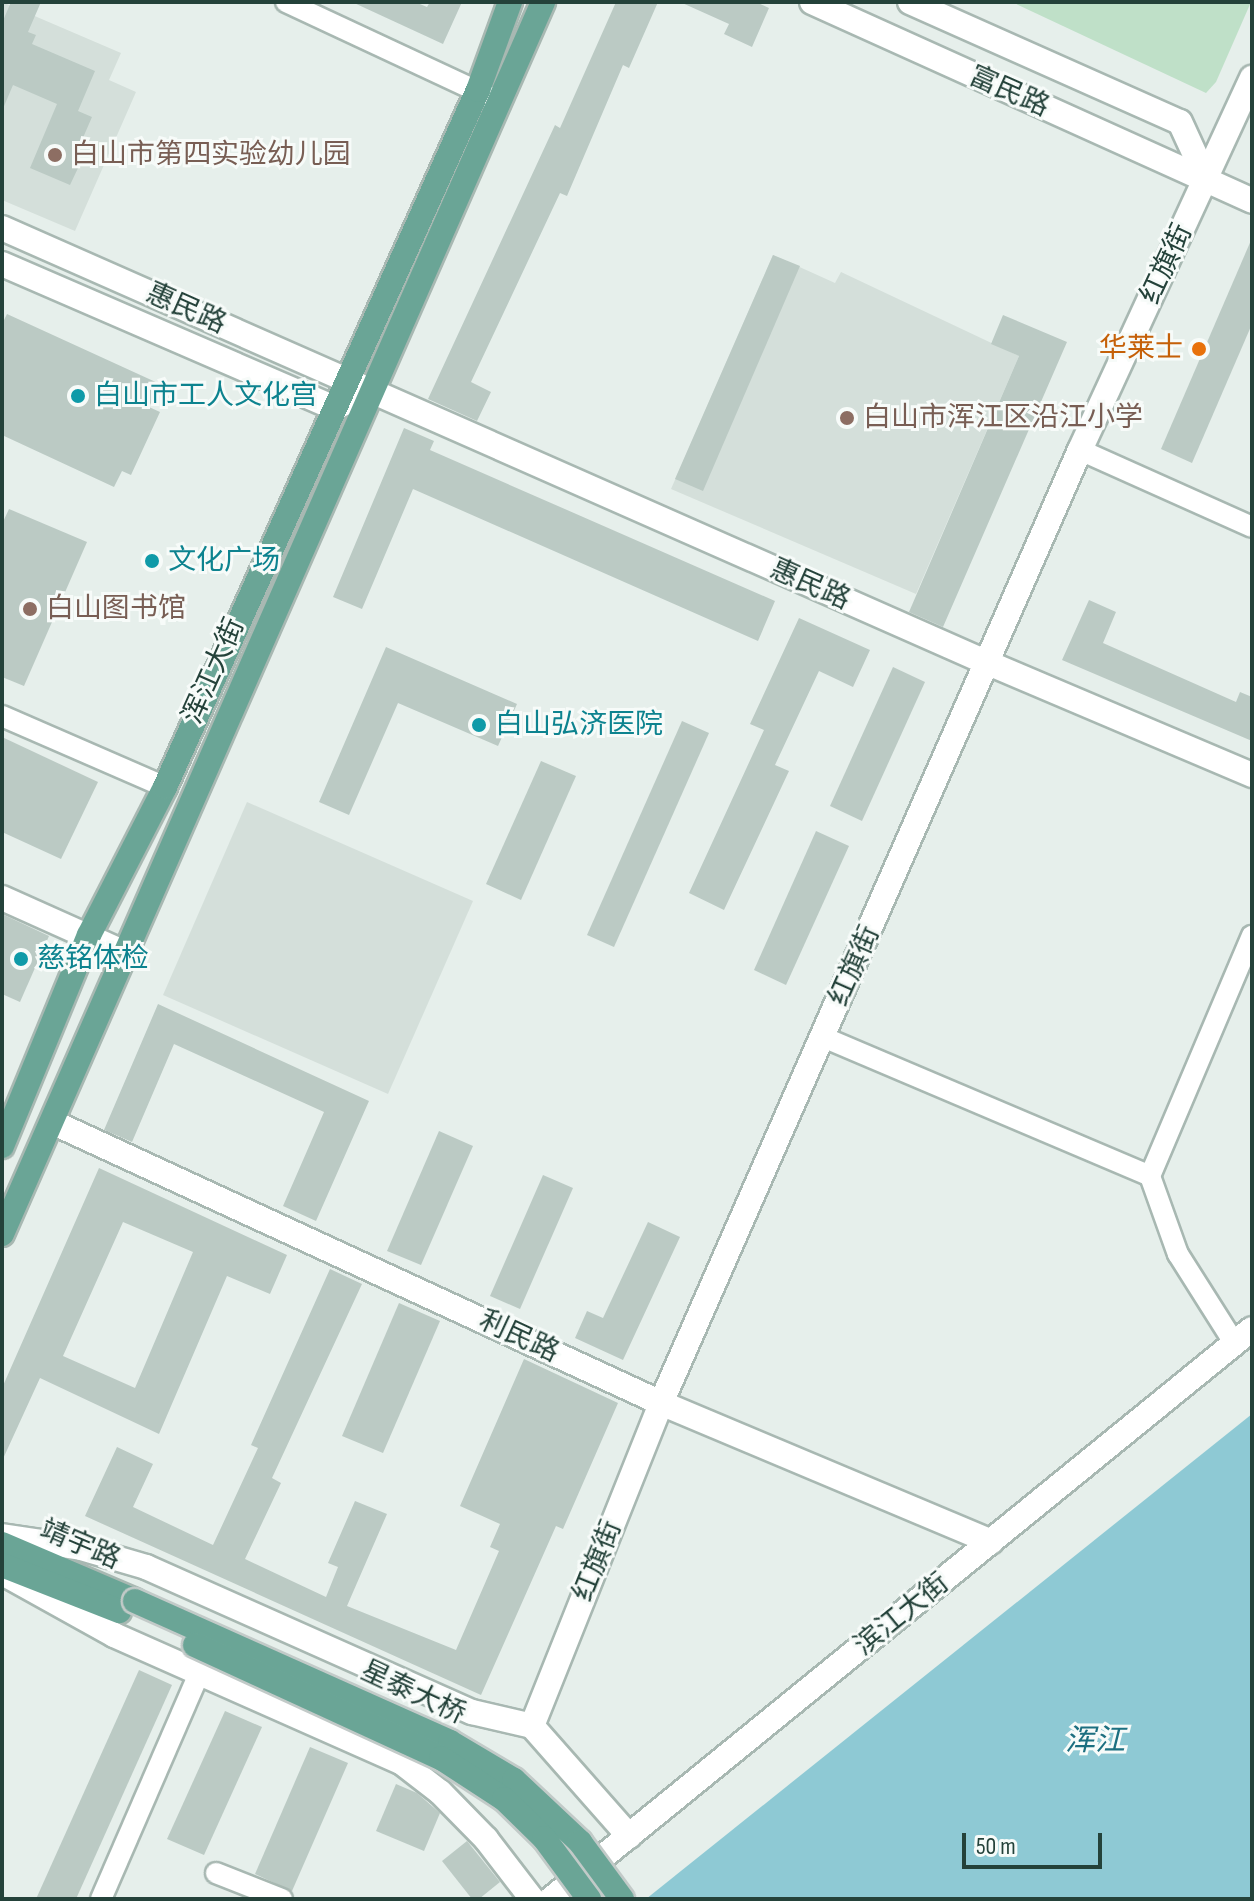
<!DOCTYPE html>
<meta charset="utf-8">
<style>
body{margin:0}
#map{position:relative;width:1254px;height:1901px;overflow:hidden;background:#e6efeb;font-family:"Sofia Sans Condensed","Noto Sans SC",sans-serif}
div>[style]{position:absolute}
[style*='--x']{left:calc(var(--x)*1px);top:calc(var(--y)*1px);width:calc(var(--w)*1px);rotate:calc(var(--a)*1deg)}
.built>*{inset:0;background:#d4dfda}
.green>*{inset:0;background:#bfe0c8}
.water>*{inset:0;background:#8ec9d4}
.building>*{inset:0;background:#bbcac4}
.roads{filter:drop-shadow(2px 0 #a8b8b2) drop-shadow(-2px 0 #a8b8b2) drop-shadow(0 2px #a8b8b2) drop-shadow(0 -2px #a8b8b2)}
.street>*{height:20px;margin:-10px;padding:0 10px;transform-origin:10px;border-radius:10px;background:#fff}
.secondary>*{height:24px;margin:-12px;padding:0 12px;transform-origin:12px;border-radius:12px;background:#fff}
.primary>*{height:24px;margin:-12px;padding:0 12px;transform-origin:12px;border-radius:12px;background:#6aa596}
.bridges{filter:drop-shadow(2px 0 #c2cac8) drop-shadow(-2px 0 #c2cac8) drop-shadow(0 2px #c2cac8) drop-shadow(0 -2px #c2cac8)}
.primary-bridge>*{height:24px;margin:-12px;padding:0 12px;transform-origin:12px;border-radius:12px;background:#6aa596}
.dots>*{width:22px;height:22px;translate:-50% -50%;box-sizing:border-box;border:4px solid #f7fbf9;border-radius:50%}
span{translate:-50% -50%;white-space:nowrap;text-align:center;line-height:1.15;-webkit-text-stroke:6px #f7fbf9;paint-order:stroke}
.street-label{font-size:28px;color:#24423a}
.education-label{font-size:28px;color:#785e54}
.left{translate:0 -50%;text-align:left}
.food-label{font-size:28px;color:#c56008}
.right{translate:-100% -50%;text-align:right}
.culture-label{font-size:28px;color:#0d838f}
.water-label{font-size:30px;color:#1c6f80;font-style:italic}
.frame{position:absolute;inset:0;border:4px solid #24423a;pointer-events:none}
.scale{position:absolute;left:962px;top:1833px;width:140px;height:36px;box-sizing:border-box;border:4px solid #24423a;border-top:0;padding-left:10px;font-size:24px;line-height:28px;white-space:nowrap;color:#24423a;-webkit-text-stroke:6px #f7fbf9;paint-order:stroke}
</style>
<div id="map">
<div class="built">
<i style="clip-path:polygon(2px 2px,121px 53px,109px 80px,136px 92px,75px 231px,2px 200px)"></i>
<i style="clip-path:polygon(773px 255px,835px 283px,841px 272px,1019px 356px,916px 594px,671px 489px)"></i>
<i style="clip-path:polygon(247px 802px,473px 901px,388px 1094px,163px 995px)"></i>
</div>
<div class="green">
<i style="clip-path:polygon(1012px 2px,1251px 2px,1216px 82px,1206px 93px)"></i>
</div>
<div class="water">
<i style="clip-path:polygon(1252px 1414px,1252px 1899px,646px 1899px)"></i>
</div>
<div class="building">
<i style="clip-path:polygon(11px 2px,41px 2px,28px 32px,36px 35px,32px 44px,95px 71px,78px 111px,92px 117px,72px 163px,79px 166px,70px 185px,30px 168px,57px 104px,13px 85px,2px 111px,2px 23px)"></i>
<i style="clip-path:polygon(352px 2px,415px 2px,427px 7px,430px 2px,462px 2px,443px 44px)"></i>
<i style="clip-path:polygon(616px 2px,658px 2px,629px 68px,623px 65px,567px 196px,560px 193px,471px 382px,491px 392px,477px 421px,428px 399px,555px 125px,560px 128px)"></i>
<i style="clip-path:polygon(680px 2px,756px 2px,769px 8px,752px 47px,724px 34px,729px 24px)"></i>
<i style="clip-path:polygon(1252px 238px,1252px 324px,1192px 463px,1161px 449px)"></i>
<i style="clip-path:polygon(773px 255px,800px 266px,703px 491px,675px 479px)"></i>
<i style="clip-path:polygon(7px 314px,160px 384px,149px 407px,160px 412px,131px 475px,122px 471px,114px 487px,2px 435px,2px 324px)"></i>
<i style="clip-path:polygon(1003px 315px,1067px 342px,943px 627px,909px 612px,1019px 356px,991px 344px)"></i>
<i style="clip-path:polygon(404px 428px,434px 441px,430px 450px,775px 601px,758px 641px,413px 489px,362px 609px,333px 597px)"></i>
<i style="clip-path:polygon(9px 509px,87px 542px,24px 686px,2px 677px,2px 524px)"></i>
<i style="clip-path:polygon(1089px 600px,1116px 612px,1103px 643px,1236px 702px,1240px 692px,1252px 697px,1252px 741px,1062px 660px)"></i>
<i style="clip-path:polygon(799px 618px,870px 650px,853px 687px,819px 671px,775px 765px,789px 771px,724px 910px,689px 893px,764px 730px,750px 724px)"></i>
<i style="clip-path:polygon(386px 647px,517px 704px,498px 746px,398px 703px,349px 815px,319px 802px)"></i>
<i style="clip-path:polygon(893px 667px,925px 682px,862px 821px,830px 806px)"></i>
<i style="clip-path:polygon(682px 721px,709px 733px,614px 947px,587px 935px)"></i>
<i style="clip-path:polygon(2px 737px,98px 782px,61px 859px,2px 832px)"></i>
<i style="clip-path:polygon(541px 761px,576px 776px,521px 900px,486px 884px)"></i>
<i style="clip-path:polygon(816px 831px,849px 846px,786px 985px,754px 970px)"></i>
<i style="clip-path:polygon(2px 914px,49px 936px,20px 1002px,2px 994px)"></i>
<i style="clip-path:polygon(158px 1004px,369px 1101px,316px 1221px,283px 1206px,324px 1112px,174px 1044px,132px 1142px,104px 1130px)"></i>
<i style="clip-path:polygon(439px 1131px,473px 1146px,421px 1265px,387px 1251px)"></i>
<i style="clip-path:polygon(evenodd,99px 1168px,287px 1255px,270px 1294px,227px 1276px,159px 1434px,40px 1378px,2px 1461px,2px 1388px,99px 1168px,123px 1222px,193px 1252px,135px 1388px,63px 1356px,123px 1222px)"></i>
<i style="clip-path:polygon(543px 1175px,573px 1188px,520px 1309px,490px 1296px)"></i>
<i style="clip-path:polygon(648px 1222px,680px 1237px,623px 1360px,575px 1338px,587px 1311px,603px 1318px)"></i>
<i style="clip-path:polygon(330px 1269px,362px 1284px,272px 1478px,281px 1483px,245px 1559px,326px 1597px,338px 1567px,328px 1563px,355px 1501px,387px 1514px,347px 1606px,456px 1650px,499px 1551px,490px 1547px,500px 1524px,460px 1506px,524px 1359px,618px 1403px,563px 1529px,556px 1526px,481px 1695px,85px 1516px,117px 1447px,153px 1464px,133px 1507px,213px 1545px,258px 1448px,251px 1445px)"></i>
<i style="clip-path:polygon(399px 1303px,440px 1321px,383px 1453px,342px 1436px)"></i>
<i style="clip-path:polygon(139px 1670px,172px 1685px,76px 1899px,36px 1899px)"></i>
<i style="clip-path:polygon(225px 1711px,262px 1727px,204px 1855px,167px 1839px)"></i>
<i style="clip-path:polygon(310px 1747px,348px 1763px,292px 1891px,255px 1874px)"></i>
<i style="clip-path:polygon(396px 1784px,417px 1793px,440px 1813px,424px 1851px,376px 1831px)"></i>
<i style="clip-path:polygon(467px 1841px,500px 1882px,479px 1899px,472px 1899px,442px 1861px)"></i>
</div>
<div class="roads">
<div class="street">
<i style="--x:286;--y:2;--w:225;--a:25"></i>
<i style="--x:1080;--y:450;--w:188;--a:24.1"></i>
<i style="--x:2;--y:716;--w:178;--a:23.5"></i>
<i style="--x:823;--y:1037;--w:355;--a:23"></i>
<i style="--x:1150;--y:1176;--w:83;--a:70.3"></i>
<i style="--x:1178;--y:1254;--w:107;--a:57.7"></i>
<i style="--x:1150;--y:1176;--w:261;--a:-67"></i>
<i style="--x:216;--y:1873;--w:71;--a:21.5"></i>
<i style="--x:101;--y:1899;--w:249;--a:-66.5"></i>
</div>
<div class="secondary">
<i style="--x:812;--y:2;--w:483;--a:24.3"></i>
<i style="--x:910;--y:2;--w:295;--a:24"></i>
<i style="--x:1180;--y:122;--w:65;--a:65.4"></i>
<i style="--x:2;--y:228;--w:1078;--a:23.81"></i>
<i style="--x:988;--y:663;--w:287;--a:23"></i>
<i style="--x:2;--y:264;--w:363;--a:23.4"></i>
<i style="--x:335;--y:408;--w:20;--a:-27"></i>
<i style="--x:2;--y:898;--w:133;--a:24.1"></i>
<i style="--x:52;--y:1122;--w:671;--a:24.77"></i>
<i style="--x:661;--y:1403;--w:358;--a:22.8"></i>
<i style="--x:2;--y:1536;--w:80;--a:8.6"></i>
<i style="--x:81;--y:1548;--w:68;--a:16.3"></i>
<i style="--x:146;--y:1567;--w:357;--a:24"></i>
<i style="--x:472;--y:1712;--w:62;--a:13.1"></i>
<i style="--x:8;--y:1576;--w:121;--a:29.1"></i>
<i style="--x:114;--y:1635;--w:314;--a:23.9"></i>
<i style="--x:401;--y:1762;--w:49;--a:37.6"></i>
<i style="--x:440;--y:1792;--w:66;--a:45.6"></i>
<i style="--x:486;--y:1839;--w:76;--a:52.5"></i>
<i style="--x:532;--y:1726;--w:348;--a:-68.2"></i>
<i style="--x:661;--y:1403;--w:1041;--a:-66.27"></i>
<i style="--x:1080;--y:450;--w:410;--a:-65.2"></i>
<i style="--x:532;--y:1726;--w:147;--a:48.6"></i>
<i style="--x:551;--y:1899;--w:903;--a:-39.12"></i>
</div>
<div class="primary">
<i style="--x:2;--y:1146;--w:228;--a:-67.6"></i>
<i style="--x:89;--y:935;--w:166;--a:-62.8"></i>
<i style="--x:165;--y:787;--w:764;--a:-65.82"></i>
<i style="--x:478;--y:90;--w:94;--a:-70"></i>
<i style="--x:2;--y:1234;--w:1346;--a:-66.29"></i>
<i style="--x:2;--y:1544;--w:145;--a:23.2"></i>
<i style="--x:2;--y:1565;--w:126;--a:21.5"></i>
</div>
</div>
<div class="bridges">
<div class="primary-bridge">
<i style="--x:135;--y:1601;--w:345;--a:24.1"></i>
<i style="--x:450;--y:1742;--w:74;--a:30.7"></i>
<i style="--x:514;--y:1780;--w:91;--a:43.2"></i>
<i style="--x:580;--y:1842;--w:71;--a:53.6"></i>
<i style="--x:195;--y:1645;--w:271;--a:24.7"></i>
<i style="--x:441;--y:1758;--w:75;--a:33.1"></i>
<i style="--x:504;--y:1799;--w:56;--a:44.3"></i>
<i style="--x:544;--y:1838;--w:76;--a:53.6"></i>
</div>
</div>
<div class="dots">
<i style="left:55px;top:155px;background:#8d6e63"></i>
<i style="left:1199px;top:349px;background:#e8710a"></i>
<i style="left:78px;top:396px;background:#0f9aa8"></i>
<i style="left:847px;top:418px;background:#8d6e63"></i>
<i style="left:152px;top:561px;background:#0f9aa8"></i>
<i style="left:30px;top:609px;background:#8d6e63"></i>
<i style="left:479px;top:725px;background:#0f9aa8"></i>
<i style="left:21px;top:959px;background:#0f9aa8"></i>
</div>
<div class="street-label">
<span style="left:1009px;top:92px;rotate:24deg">富民路</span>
<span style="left:1167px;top:264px;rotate:-65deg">红旗街</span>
<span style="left:186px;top:309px;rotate:24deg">惠民路</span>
<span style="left:810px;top:585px;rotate:24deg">惠民路</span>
<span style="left:214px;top:671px;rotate:-66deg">浑江大街</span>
<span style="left:855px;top:966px;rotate:-66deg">红旗街</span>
<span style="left:519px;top:1337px;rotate:25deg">利民路</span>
<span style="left:80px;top:1545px;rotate:23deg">靖宇路</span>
<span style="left:598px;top:1561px;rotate:-68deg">红旗街</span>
<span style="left:902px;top:1615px;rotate:-39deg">滨江大街</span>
<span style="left:413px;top:1693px;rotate:25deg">星泰大桥</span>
</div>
<div class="education-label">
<span class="left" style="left:71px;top:155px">白山市第四实验幼儿园</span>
<span class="left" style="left:863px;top:418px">白山市浑江区沿江小学</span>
<span class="left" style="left:46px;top:609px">白山图书馆</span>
</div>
<div class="food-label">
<span class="right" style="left:1183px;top:349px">华莱士</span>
</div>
<div class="culture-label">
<span class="left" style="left:94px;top:396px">白山市工人文化宫</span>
<span class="left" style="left:168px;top:561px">文化广场</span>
<span class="left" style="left:495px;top:725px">白山弘济医院</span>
<span class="left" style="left:37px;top:959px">慈铭体检</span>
</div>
<div class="water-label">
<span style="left:1095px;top:1741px">浑江</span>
</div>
<div class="frame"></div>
<div class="scale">50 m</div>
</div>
